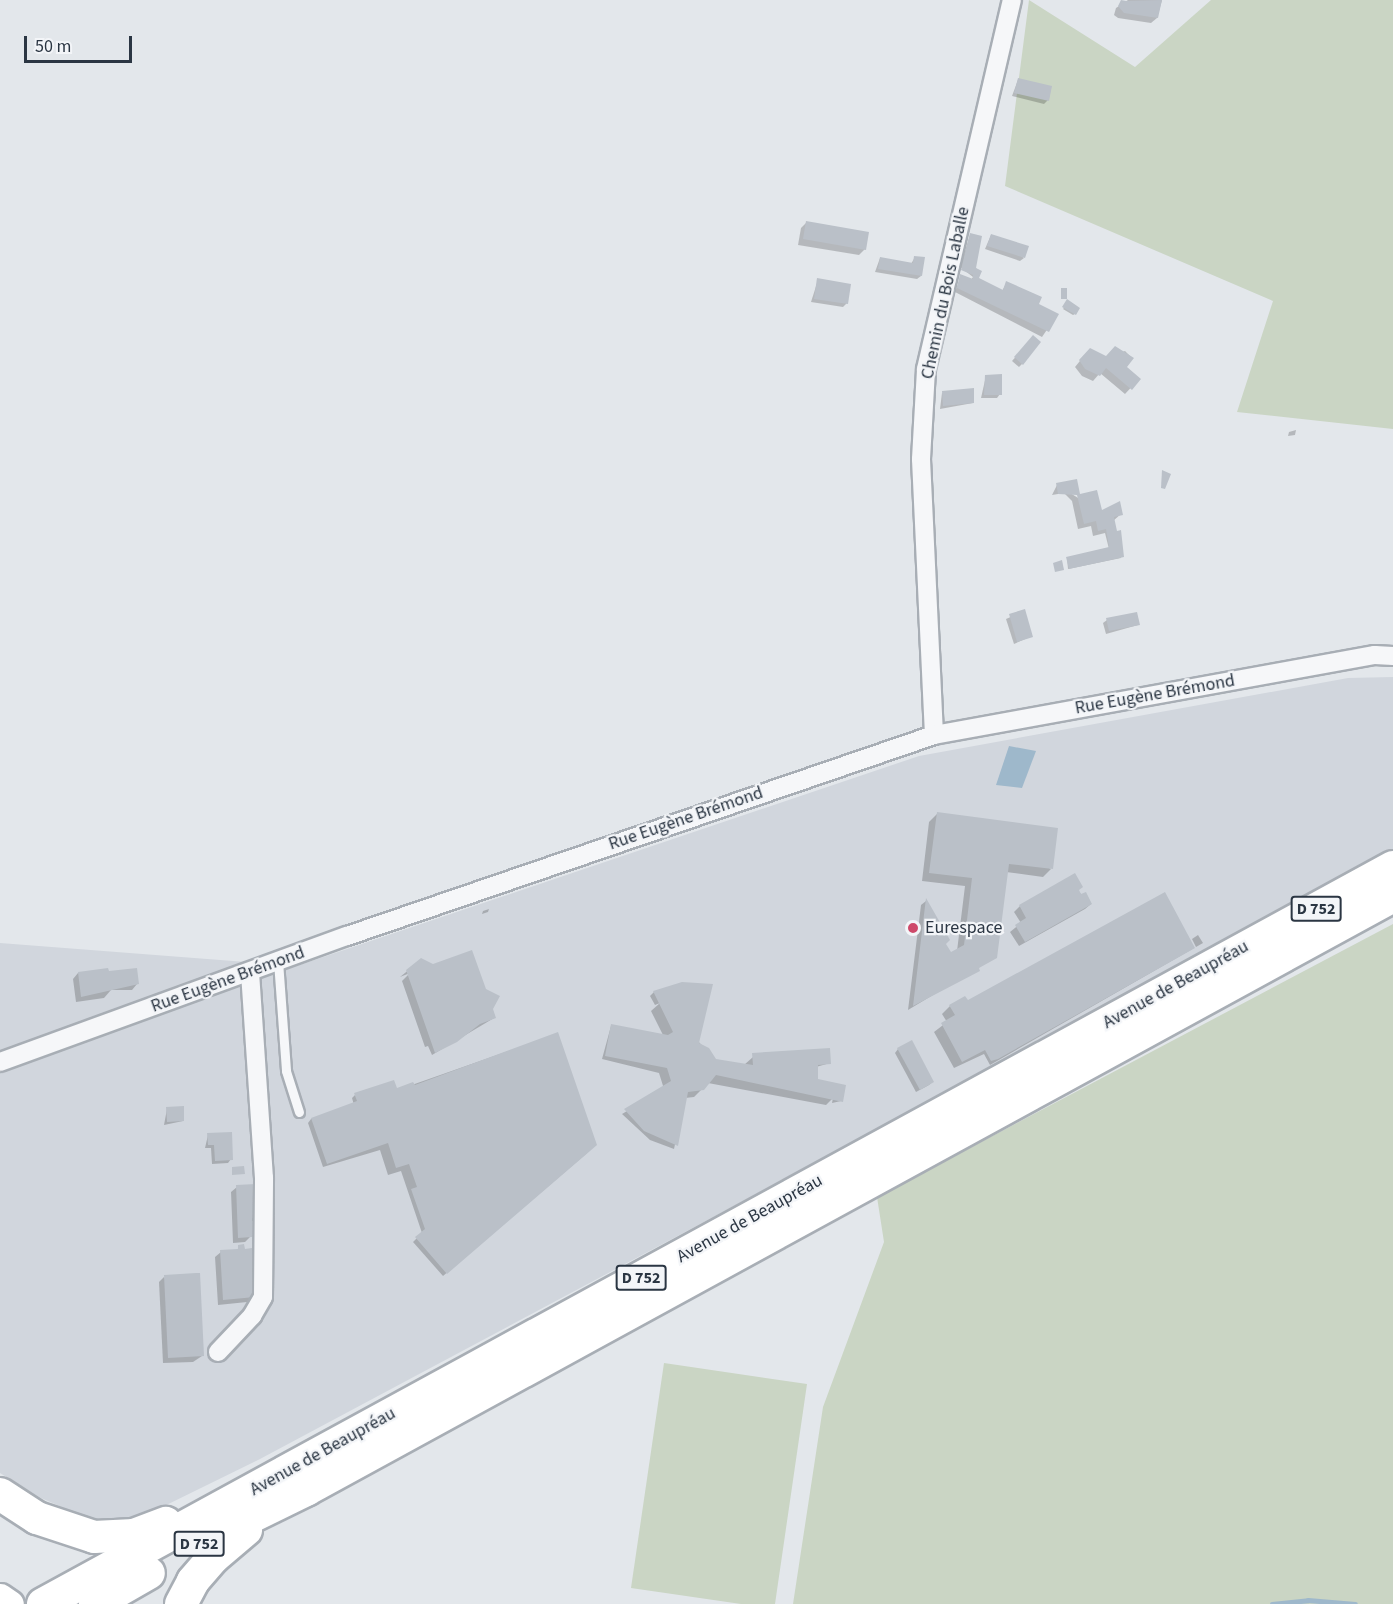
<!DOCTYPE html>
<meta charset="utf-8">
<style>
body{margin:0}
#map{position:relative;width:1393px;height:1604px;overflow:hidden;background:#e3e7eb;font-family:"Source Sans 3",sans-serif}
div>[style]{position:absolute}
[style*='--x']{left:calc(var(--x)*1px);top:calc(var(--y)*1px);width:calc(var(--w)*1px);rotate:calc(var(--a)*1deg)}
.built>*{inset:0;background:#d1d6dd}
.green>*{inset:0;background:#cad5c4}
.water>*{inset:0;background:#9eb8cb}
.shadow>*{inset:0;background:#0003}
.stream>*{height:4.5px;margin:-2.25px;padding:0 2.25px;transform-origin:2.25px;border-radius:2.25px;background:#9eb8cb}
.building>*{inset:0;background:#bac0c8}
.roads{filter:drop-shadow(2px 0 #a8aeb5) drop-shadow(-2px 0 #a8aeb5) drop-shadow(0 2px #a8aeb5) drop-shadow(0 -2px #a8aeb5)}
.lane>*{height:9px;margin:-4.5px;padding:0 4.5px;transform-origin:4.5px;border-radius:4.5px;background:#f6f7f9}
.street>*{height:18px;margin:-9px;padding:0 9px;transform-origin:9px;border-radius:9px;background:#f6f7f9}
.primary>*{height:27px;margin:-13.5px;padding:0 13.5px;transform-origin:13.5px;border-radius:13.5px;background:#fff}
.highway>*{height:32px;margin:-16px;padding:0 16px;transform-origin:16px;border-radius:16px;background:#fff}
.dots>*{width:16px;height:16px;translate:-50% -50%;box-sizing:border-box;border:3px solid #f3f5f8;border-radius:50%}
span{translate:-50% -50%;white-space:nowrap;text-align:center;line-height:1.15;-webkit-text-stroke:4.5px #f3f5f8;paint-order:stroke}
.shield-label span{padding:2px 4px;background:#f3f5f8;border:2px solid;border-radius:4px;-webkit-text-stroke-width:0}
.shield-label{font-size:16px;color:#2b3643;font-weight:700}
.street-label{font-size:18px;color:#2b3643}
.poi-label{font-size:18px;color:#2b3643}
.left{translate:0 -50%;text-align:left}
.scale{position:absolute;left:24px;top:36px;width:108px;height:27px;box-sizing:border-box;border:3px solid #2b3643;border-top:0;padding-left:8px;font-size:18px;line-height:21px;white-space:nowrap;color:#2b3643;-webkit-text-stroke:4px #f3f5f8;paint-order:stroke}
</style>
<div id="map">
<div class="built">
<i style="clip-path:polygon(1393px 677px,1393px 854px,260px 1459px,148px 1514px,101px 1524px,41px 1498px,0 1473px,0 943px,246px 962px,261px 978px,919px 756px,1348px 678px)"></i>
</div>
<div class="green">
<i style="clip-path:polygon(1029px 0,1135px 67px,1211px 0,1393px 0,1393px 429px,1237px 412px,1273px 301px,1005px 186px)"></i>
<i style="clip-path:polygon(1393px 924px,1393px 1604px,793px 1604px,823px 1407px,884px 1242px,877px 1197px)"></i>
<i style="clip-path:polygon(664px 1363px,807px 1384px,775px 1604px,741px 1604px,631px 1588px)"></i>
</div>
<div class="water">
<i style="clip-path:polygon(1009px 746px,1036px 751px,1022px 788px,996px 785px)"></i>
</div>
<div class="shadow">
<i style="clip-path:polygon(1128px 0,1162px 0,1157px 18px,1151px 23px,1118px 18px,1114px 15px,1116px 8px)"></i>
<i style="clip-path:polygon(1018px 80px,1048px 100px,1044px 104px,1012px 96px)"></i>
<i style="clip-path:polygon(807px 222px,865px 249px,859px 255px,798px 245px,801px 228px)"></i>
<i style="clip-path:polygon(970px 235px,978px 278px,1002px 291px,1007px 282px,1037px 306px,1057px 315px,1042px 337px,955px 292px,961px 276px,971px 280px,973px 277px,960px 267px)"></i>
<i style="clip-path:polygon(991px 235px,1024px 258px,1020px 261px,985px 249px)"></i>
<i style="clip-path:polygon(915px 257px,921px 276px,917px 279px,875px 272px,880px 258px,911px 264px)"></i>
<i style="clip-path:polygon(818px 280px,847px 303px,843px 307px,811px 302px)"></i>
<i style="clip-path:polygon(1069px 302px,1075px 314px,1073px 315px,1063px 309px)"></i>
<i style="clip-path:polygon(1033px 337px,1022px 364px,1019px 367px,1012px 361px)"></i>
<i style="clip-path:polygon(1125px 351px,1132px 358px,1125px 367px,1139px 379px,1125px 394px,1100px 373px,1093px 381px,1082px 376px,1075px 367px,1084px 356px,1106px 358px)"></i>
<i style="clip-path:polygon(986px 376px,1000px 394px,997px 398px,981px 398px)"></i>
<i style="clip-path:polygon(942px 393px,973px 403px,940px 409px)"></i>
<i style="clip-path:polygon(1296px 430px,1295px 435px,1288px 436px,1289px 432px)"></i>
<i style="clip-path:polygon(1057px 485px,1101px 512px,1121px 514px,1113px 521px,1121px 558px,1068px 569px,1067px 558px,1109px 549px,1105px 533px,1093px 536px,1091px 526px,1078px 529px,1072px 501px,1064px 493px,1052px 495px)"></i>
<i style="clip-path:polygon(1024px 611px,1032px 636px,1014px 644px,1006px 619px)"></i>
<i style="clip-path:polygon(1107px 620px,1138px 625px,1106px 634px,1103px 623px)"></i>
<i style="clip-path:polygon(937px 814px,1051px 869px,1043px 877px,1006px 872px,996px 957px,908px 1010px,921px 905px,926px 901px,944px 944px,951px 954px,957px 951px,965px 886px,922px 881px,929px 822px)"></i>
<i style="clip-path:polygon(1078px 891px,1091px 904px,1085px 909px,1019px 946px,1010px 932px,1021px 923px,1014px 912px,1020px 906px)"></i>
<i style="clip-path:polygon(489px 909px,488px 912px,482px 914px,483px 911px)"></i>
<i style="clip-path:polygon(1198px 935px,1203px 943px,1196px 947px,1192px 939px)"></i>
<i style="clip-path:polygon(1194px 948px,990px 1065px,984px 1054px,954px 1068px,934px 1032px,947px 1022px,942px 1014px,950px 1006px)"></i>
<i style="clip-path:polygon(421px 960px,485px 990px,494px 1018px,432px 1055px,428px 1046px,425px 1047px,402px 981px,410px 973px,400px 977px)"></i>
<i style="clip-path:polygon(78px 973px,137px 984px,132px 990px,111px 990px,104px 998px,76px 1002px,73px 979px)"></i>
<i style="clip-path:polygon(654px 992px,715px 1060px,744px 1065px,753px 1057px,830px 1063px,816px 1067px,817px 1083px,841px 1101px,832px 1103px,833px 1098px,826px 1105px,708px 1083px,694px 1097px,685px 1098px,674px 1149px,650px 1140px,622px 1114px,664px 1089px,659px 1073px,602px 1059px,611px 1026px,665px 1039px,651px 1011px,660px 1003px,655px 1005px,650px 996px)"></i>
<i style="clip-path:polygon(557px 1034px,587px 1153px,443px 1276px,413px 1242px,422px 1233px,401px 1171px,388px 1175px,380px 1150px,323px 1167px,308px 1123px,311px 1119px,354px 1105px,352px 1098px,355px 1095px,389px 1093px)"></i>
<i style="clip-path:polygon(898px 1049px,932px 1082px,929px 1085px,916px 1092px,895px 1053px)"></i>
<i style="clip-path:polygon(167px 1109px,183px 1121px,164px 1125px)"></i>
<i style="clip-path:polygon(208px 1135px,231px 1159px,228px 1163px,212px 1164px,211px 1148px,205px 1148px)"></i>
<i style="clip-path:polygon(237px 1187px,258px 1217px,250px 1223px,250px 1237px,245px 1242px,233px 1243px,231px 1192px)"></i>
<i style="clip-path:polygon(239px 1246px,253px 1297px,247px 1302px,218px 1305px,215px 1257px,221px 1252px,237px 1251px)"></i>
<i style="clip-path:polygon(164px 1277px,202px 1356px,193px 1362px,163px 1363px,159px 1282px)"></i>
</div>
<div class="stream">
<i style="--x:1272;--y:1604;--w:36;--a:-6"></i>
<i style="--x:1308;--y:1600;--w:47;--a:4.9"></i>
</div>
<div class="building">
<i style="clip-path:polygon(1121px 0,1126px 1px,1162px 0,1158px 18px,1124px 13px,1118px 6px)"></i>
<i style="clip-path:polygon(1018px 78px,1052px 86px,1049px 101px,1014px 93px)"></i>
<i style="clip-path:polygon(806px 221px,869px 232px,866px 250px,803px 239px)"></i>
<i style="clip-path:polygon(970px 233px,982px 236px,976px 268px,982px 271px,979px 278px,1003px 290px,1006px 281px,1042px 297px,1039px 304px,1059px 314px,1049px 332px,957px 288px,960px 274px,973px 279px,973px 275px,961px 270px)"></i>
<i style="clip-path:polygon(991px 234px,1029px 246px,1025px 258px,987px 246px)"></i>
<i style="clip-path:polygon(914px 256px,925px 257px,922px 276px,878px 269px,880px 257px,913px 263px)"></i>
<i style="clip-path:polygon(817px 278px,851px 284px,848px 304px,814px 299px)"></i>
<i style="clip-path:polygon(1061px 288px,1067px 288px,1067px 299px,1080px 308px,1076px 315px,1062px 307px,1067px 299px,1061px 299px)"></i>
<i style="clip-path:polygon(1033px 335px,1041px 342px,1023px 365px,1014px 357px)"></i>
<i style="clip-path:polygon(1115px 346px,1134px 358px,1127px 367px,1141px 379px,1132px 390px,1106px 368px,1100px 376px,1085px 369px,1079px 360px,1090px 348px,1106px 356px)"></i>
<i style="clip-path:polygon(1002px 374px,1002px 395px,984px 395px,985px 375px)"></i>
<i style="clip-path:polygon(974px 388px,974px 403px,943px 406px,942px 391px)"></i>
<i style="clip-path:polygon(1162px 470px,1171px 474px,1165px 489px,1161px 488px)"></i>
<i style="clip-path:polygon(1077px 479px,1080px 494px,1097px 490px,1102px 510px,1120px 501px,1123px 515px,1114px 517px,1117px 531px,1121px 530px,1124px 557px,1069px 569px,1066px 557px,1109px 547px,1106px 529px,1098px 531px,1096px 521px,1084px 524px,1077px 495px,1058px 494px,1056px 483px)"></i>
<i style="clip-path:polygon(1062px 560px,1064px 570px,1055px 572px,1053px 563px)"></i>
<i style="clip-path:polygon(1025px 609px,1033px 637px,1017px 642px,1009px 614px)"></i>
<i style="clip-path:polygon(1137px 612px,1140px 625px,1109px 631px,1106px 618px)"></i>
<i style="clip-path:polygon(937px 812px,1058px 828px,1053px 869px,1009px 864px,997px 958px,979px 968px,980px 971px,913px 1006px,926px 898px,950px 940px,946px 944px,951px 952px,964px 945px,972px 878px,929px 873px)"></i>
<i style="clip-path:polygon(1075px 873px,1083px 887px,1079px 890px,1081px 894px,1086px 892px,1092px 904px,1025px 942px,1015px 925px,1026px 918px,1019px 905px)"></i>
<i style="clip-path:polygon(1165px 892px,1195px 948px,998px 1059px,991px 1061px,985px 1050px,962px 1062px,941px 1023px,955px 1015px,949px 1005px,965px 996px,968px 1000px)"></i>
<i style="clip-path:polygon(472px 950px,486px 989px,500px 996px,493px 1009px,496px 1018px,480px 1024px,457px 1042px,435px 1053px,406px 970px,421px 958px,433px 964px)"></i>
<i style="clip-path:polygon(108px 968px,109px 971px,137px 968px,139px 984px,81px 997px,78px 972px)"></i>
<i style="clip-path:polygon(682px 982px,713px 984px,699px 1043px,709px 1048px,716px 1059px,753px 1065px,752px 1053px,830px 1048px,831px 1064px,818px 1065px,818px 1079px,846px 1085px,843px 1102px,716px 1075px,704px 1090px,688px 1092px,678px 1146px,644px 1131px,624px 1109px,671px 1081px,667px 1068px,605px 1056px,611px 1024px,668px 1035px,673px 1032px,653px 991px)"></i>
<i style="clip-path:polygon(558px 1032px,597px 1145px,447px 1274px,415px 1237px,425px 1229px,411px 1189px,417px 1187px,409px 1164px,396px 1168px,388px 1143px,327px 1164px,311px 1118px,357px 1101px,354px 1093px,394px 1080px,397px 1088px,413px 1082px,415px 1085px)"></i>
<i style="clip-path:polygon(912px 1040px,934px 1082px,920px 1090px,897px 1048px)"></i>
<i style="clip-path:polygon(184px 1106px,184px 1121px,167px 1122px,166px 1107px)"></i>
<i style="clip-path:polygon(232px 1132px,233px 1160px,215px 1161px,214px 1145px,208px 1145px,207px 1133px)"></i>
<i style="clip-path:polygon(244px 1166px,245px 1174px,232px 1175px,232px 1167px)"></i>
<i style="clip-path:polygon(258px 1184px,260px 1217px,252px 1218px,252px 1237px,238px 1238px,236px 1185px)"></i>
<i style="clip-path:polygon(244px 1244px,245px 1249px,252px 1248px,255px 1297px,223px 1300px,220px 1250px,238px 1249px,238px 1245px)"></i>
<i style="clip-path:polygon(196px 1273px,200px 1273px,204px 1356px,168px 1358px,164px 1275px)"></i>
</div>
<div class="roads">
<div class="lane">
<i style="--x:278;--y:961;--w:110;--a:85.8"></i>
<i style="--x:286;--y:1071;--w:43;--a:72.4"></i>
</div>
<div class="street">
<i style="--x:934;--y:735;--w:276;--a:-92.7"></i>
<i style="--x:921;--y:459;--w:90;--a:-86.8"></i>
<i style="--x:926;--y:369;--w:379;--a:-76.9"></i>
<i style="--x:0;--y:1062;--w:369;--a:-20"></i>
<i style="--x:347;--y:936;--w:620;--a:-18.9"></i>
<i style="--x:934;--y:735;--w:448;--a:-10.3"></i>
<i style="--x:1375;--y:655;--w:18;--a:3"></i>
<i style="--x:218;--y:1352;--w:50;--a:-46.6"></i>
<i style="--x:252;--y:1316;--w:22;--a:-60"></i>
<i style="--x:263;--y:1297;--w:119;--a:-89.5"></i>
<i style="--x:264;--y:1178;--w:206;--a:-93.9"></i>
</div>
<div class="primary">
<i style="--x:0;--y:1597;--w:12;--a:35"></i>
</div>
<div class="highway">
<i style="--x:0;--y:1494;--w:44;--a:33"></i>
<i style="--x:37;--y:1518;--w:60;--a:18.4"></i>
<i style="--x:94;--y:1537;--w:40;--a:-2.9"></i>
<i style="--x:134;--y:1535;--w:34;--a:-21"></i>
<i style="--x:212;--y:1536;--w:105;--a:-26.1"></i>
<i style="--x:306;--y:1490;--w:1239;--a:-28.65"></i>
<i style="--x:43;--y:1604;--w:1538;--a:-28.63"></i>
<i style="--x:95;--y:1604;--w:62;--a:-29.9"></i>
<i style="--x:181;--y:1604;--w:26;--a:-62"></i>
<i style="--x:193;--y:1581;--w:32;--a:-49"></i>
<i style="--x:214;--y:1557;--w:42;--a:-40.2"></i>
</div>
</div>
<div class="dots">
<i style="left:913px;top:928px;background:#ce496a"></i>
</div>
<div class="shield-label">
<span style="left:1316px;top:909px">D 752</span>
<span style="left:641px;top:1278px">D 752</span>
<span style="left:199px;top:1544px">D 752</span>
</div>
<div class="street-label">
<span style="left:946px;top:293px;rotate:-78deg">Chemin du Bois Laballe</span>
<span style="left:1155px;top:695px;rotate:-10deg">Rue Eugène Brémond</span>
<span style="left:686px;top:819px;rotate:-19deg">Rue Eugène Brémond</span>
<span style="left:228px;top:980px;rotate:-20deg">Rue Eugène Brémond</span>
<span style="left:1176px;top:985px;rotate:-29deg">Avenue de Beaupréau</span>
<span style="left:750px;top:1219px;rotate:-29deg">Avenue de Beaupréau</span>
<span style="left:323px;top:1452px;rotate:-29deg">Avenue de Beaupréau</span>
</div>
<div class="poi-label">
<span class="left" style="left:925px;top:928px">Eurespace</span>
</div>
<div class="scale">50 m</div>
</div>
